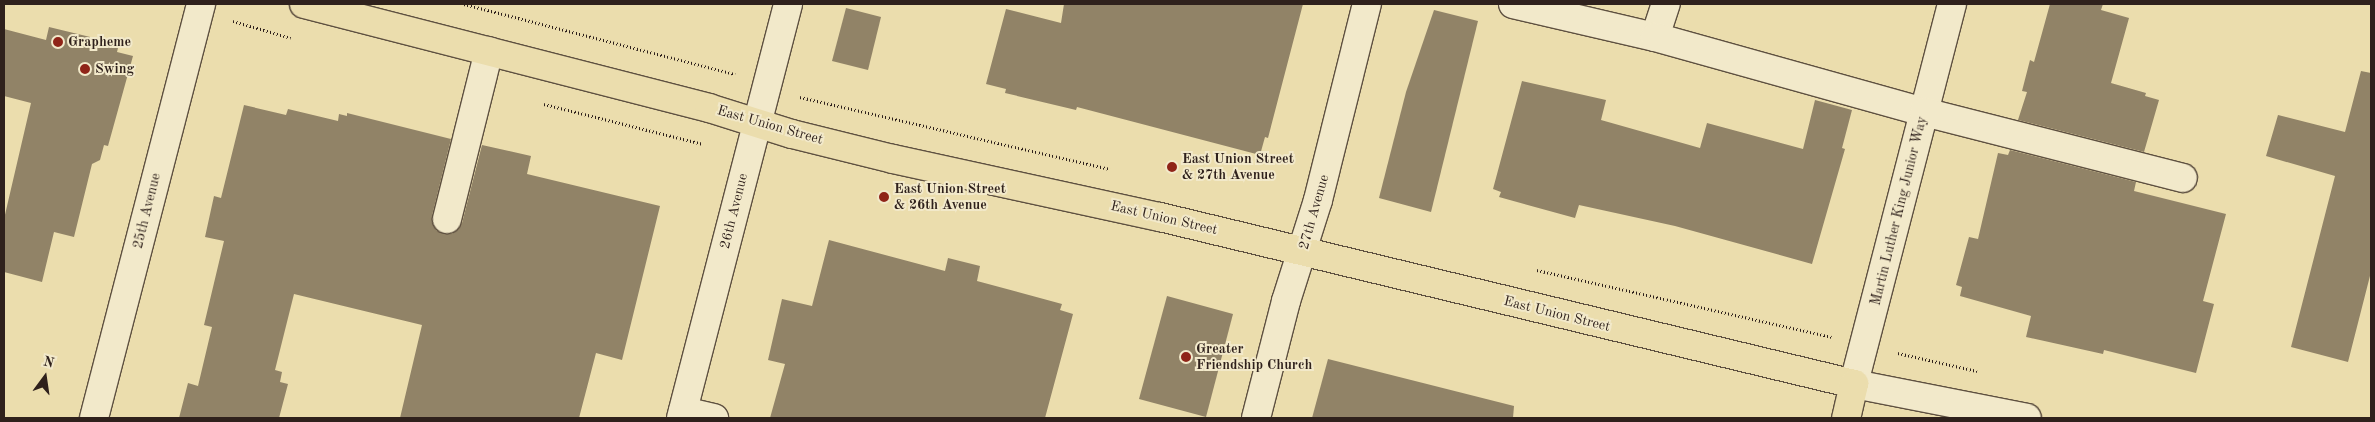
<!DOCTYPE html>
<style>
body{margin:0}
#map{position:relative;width:2375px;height:422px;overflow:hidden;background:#ebddad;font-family:"Old Standard TT",serif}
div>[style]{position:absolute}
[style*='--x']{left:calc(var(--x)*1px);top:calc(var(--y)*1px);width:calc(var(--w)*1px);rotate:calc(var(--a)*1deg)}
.building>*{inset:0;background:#918367}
.path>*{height:3px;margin-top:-1.5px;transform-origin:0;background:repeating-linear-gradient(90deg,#2f211c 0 1px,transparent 0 3.5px)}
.roads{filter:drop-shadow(1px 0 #5e5040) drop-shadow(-1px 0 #5e5040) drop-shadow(0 1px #5e5040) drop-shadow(0 -1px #5e5040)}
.minor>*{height:28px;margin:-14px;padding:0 14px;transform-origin:14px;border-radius:14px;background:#f2e9ca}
.major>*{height:28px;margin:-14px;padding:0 14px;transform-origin:14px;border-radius:14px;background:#ebddad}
.dots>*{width:14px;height:14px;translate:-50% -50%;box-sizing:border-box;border:2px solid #f2e9ca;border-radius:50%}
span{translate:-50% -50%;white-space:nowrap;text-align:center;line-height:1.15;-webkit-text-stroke:4px #f2e9ca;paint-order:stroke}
.poi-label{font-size:14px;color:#2f211c;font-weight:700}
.left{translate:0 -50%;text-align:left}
.street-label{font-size:14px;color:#2f211c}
.frame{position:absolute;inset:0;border:5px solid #2f211c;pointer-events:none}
.north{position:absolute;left:20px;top:352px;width:50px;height:50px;-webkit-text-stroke:4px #f2e9ca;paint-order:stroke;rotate:14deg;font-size:14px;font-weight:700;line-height:20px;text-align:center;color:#2f211c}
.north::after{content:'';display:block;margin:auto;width:18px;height:22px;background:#2f211c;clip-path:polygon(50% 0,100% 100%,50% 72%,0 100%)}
</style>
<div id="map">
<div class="building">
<i style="clip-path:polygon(1064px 4px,1303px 4px,1268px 138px,1265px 137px,1260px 155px,1077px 107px,1076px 110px,1005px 93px,1006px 89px,986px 84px,1006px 9px,1061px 23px)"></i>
<i style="clip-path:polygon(2050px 4px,2103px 4px,2101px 10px,2129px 18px,2111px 83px,2146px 93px,2145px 96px,2159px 100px,2144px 152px,2018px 120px,2027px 92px,2022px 91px,2030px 60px,2034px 62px)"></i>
<i style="clip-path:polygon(846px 8px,881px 17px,868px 70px,832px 61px)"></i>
<i style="clip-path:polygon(1434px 10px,1478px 21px,1431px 212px,1379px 198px,1406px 92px)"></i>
<i style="clip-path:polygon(49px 27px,119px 44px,117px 52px,133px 56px,108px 146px,104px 145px,100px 160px,92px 164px,74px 237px,54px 232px,42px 282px,4px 272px,4px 219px,31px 103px,4px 96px,4px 29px,46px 40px)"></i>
<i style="clip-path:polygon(2361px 71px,2371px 73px,2371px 272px,2348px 362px,2291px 347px,2335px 176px,2266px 156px,2278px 115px,2345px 132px)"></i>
<i style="clip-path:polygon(1522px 81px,1606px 100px,1601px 120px,1700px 148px,1707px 123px,1803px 149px,1815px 100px,1852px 110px,1842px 148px,1845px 149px,1812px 264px,1675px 226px,1579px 205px,1575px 218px,1499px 197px,1501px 192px,1493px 189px)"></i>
<i style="clip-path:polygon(244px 105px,286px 115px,288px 109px,338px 121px,339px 114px,347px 116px,347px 113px,451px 139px,432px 216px,436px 230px,444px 234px,452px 234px,462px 223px,482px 145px,531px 156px,527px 174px,660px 206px,622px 360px,596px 353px,579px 418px,400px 418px,422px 325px,294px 294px,275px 370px,282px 372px,280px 382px,288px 384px,279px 418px,179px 418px,188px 383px,198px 386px,212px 327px,204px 325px,224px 241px,205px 237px,214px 196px,221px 198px)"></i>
<i style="clip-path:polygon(2010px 150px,2136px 182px,2134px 191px,2226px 214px,2203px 301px,2214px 304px,2196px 373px,2104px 350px,2103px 354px,2026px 337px,2031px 316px,1960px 296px,1962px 287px,1956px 285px,1969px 237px,1978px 239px,1998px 153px,2008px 155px)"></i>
<i style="clip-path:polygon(829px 240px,945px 271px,948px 258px,980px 266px,977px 281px,1062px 304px,1060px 310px,1073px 314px,1045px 418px,770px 418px,785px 364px,768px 360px,782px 299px,812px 306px)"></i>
<i style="clip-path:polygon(1167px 296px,1233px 314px,1206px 417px,1139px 399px)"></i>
<i style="clip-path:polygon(1328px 359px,1514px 406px,1513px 418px,1312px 418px)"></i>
</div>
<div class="path">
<i style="--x:464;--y:4;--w:280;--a:14.5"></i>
<i style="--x:233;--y:21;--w:60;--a:16.3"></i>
<i style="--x:800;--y:97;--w:318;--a:13.1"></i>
<i style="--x:544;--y:104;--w:164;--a:14.1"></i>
<i style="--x:1537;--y:270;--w:302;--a:12.8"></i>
<i style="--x:1898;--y:353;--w:81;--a:12.8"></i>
</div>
<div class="roads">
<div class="minor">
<i style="--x:1513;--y:4;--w:146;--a:13.1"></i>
<i style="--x:1655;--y:37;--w:35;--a:-72"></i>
<i style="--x:1952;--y:4;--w:392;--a:104.5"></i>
<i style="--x:1854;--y:384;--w:176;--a:11.1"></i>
<i style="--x:1655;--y:37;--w:279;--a:15.6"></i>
<i style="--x:1924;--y:112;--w:267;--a:14.3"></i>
<i style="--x:447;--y:219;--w:173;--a:-76"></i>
<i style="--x:683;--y:411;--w:32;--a:13"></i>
<i style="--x:94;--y:418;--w:428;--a:-75.5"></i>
<i style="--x:681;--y:418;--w:428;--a:-75.5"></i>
<i style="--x:1256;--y:418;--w:121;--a:-75.6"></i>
<i style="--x:1286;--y:301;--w:106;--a:-72.4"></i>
<i style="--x:1318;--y:200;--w:202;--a:-76"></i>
</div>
<div class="major">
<i style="--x:304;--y:4;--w:418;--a:14.4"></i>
<i style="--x:709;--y:108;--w:87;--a:17.4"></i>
<i style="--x:792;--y:134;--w:104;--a:13.9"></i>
<i style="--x:893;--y:159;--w:273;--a:12.3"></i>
<i style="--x:1160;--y:217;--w:714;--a:13.53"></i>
<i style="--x:1854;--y:384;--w:35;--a:103"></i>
</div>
</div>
<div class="dots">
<i style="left:58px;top:42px;background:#8f2418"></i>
<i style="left:85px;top:69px;background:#8f2418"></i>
<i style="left:1172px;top:167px;background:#8f2418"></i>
<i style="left:884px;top:197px;background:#8f2418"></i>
<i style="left:1186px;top:357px;background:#8f2418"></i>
</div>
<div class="poi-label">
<span class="left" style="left:68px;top:42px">Grapheme</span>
<span class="left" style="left:95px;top:69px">Swing</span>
<span class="left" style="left:1182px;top:167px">East Union Street<br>&amp; 27th Avenue</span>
<span class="left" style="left:894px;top:197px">East Union Street<br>&amp; 26th Avenue</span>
<span class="left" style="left:1196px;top:357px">Greater<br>Friendship Church</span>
</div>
<div class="street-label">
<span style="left:770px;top:125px;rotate:16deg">East Union Street</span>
<span style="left:147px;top:211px;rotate:-76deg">25th Avenue</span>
<span style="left:734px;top:211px;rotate:-76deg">26th Avenue</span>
<span style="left:1899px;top:211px;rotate:-76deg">Martin Luther King Junior Way</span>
<span style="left:1314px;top:212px;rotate:-74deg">27th Avenue</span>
<span style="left:1164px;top:218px;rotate:13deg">East Union Street</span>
<span style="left:1557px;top:314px;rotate:14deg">East Union Street</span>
</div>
<div class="frame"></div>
<div class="north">N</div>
</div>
